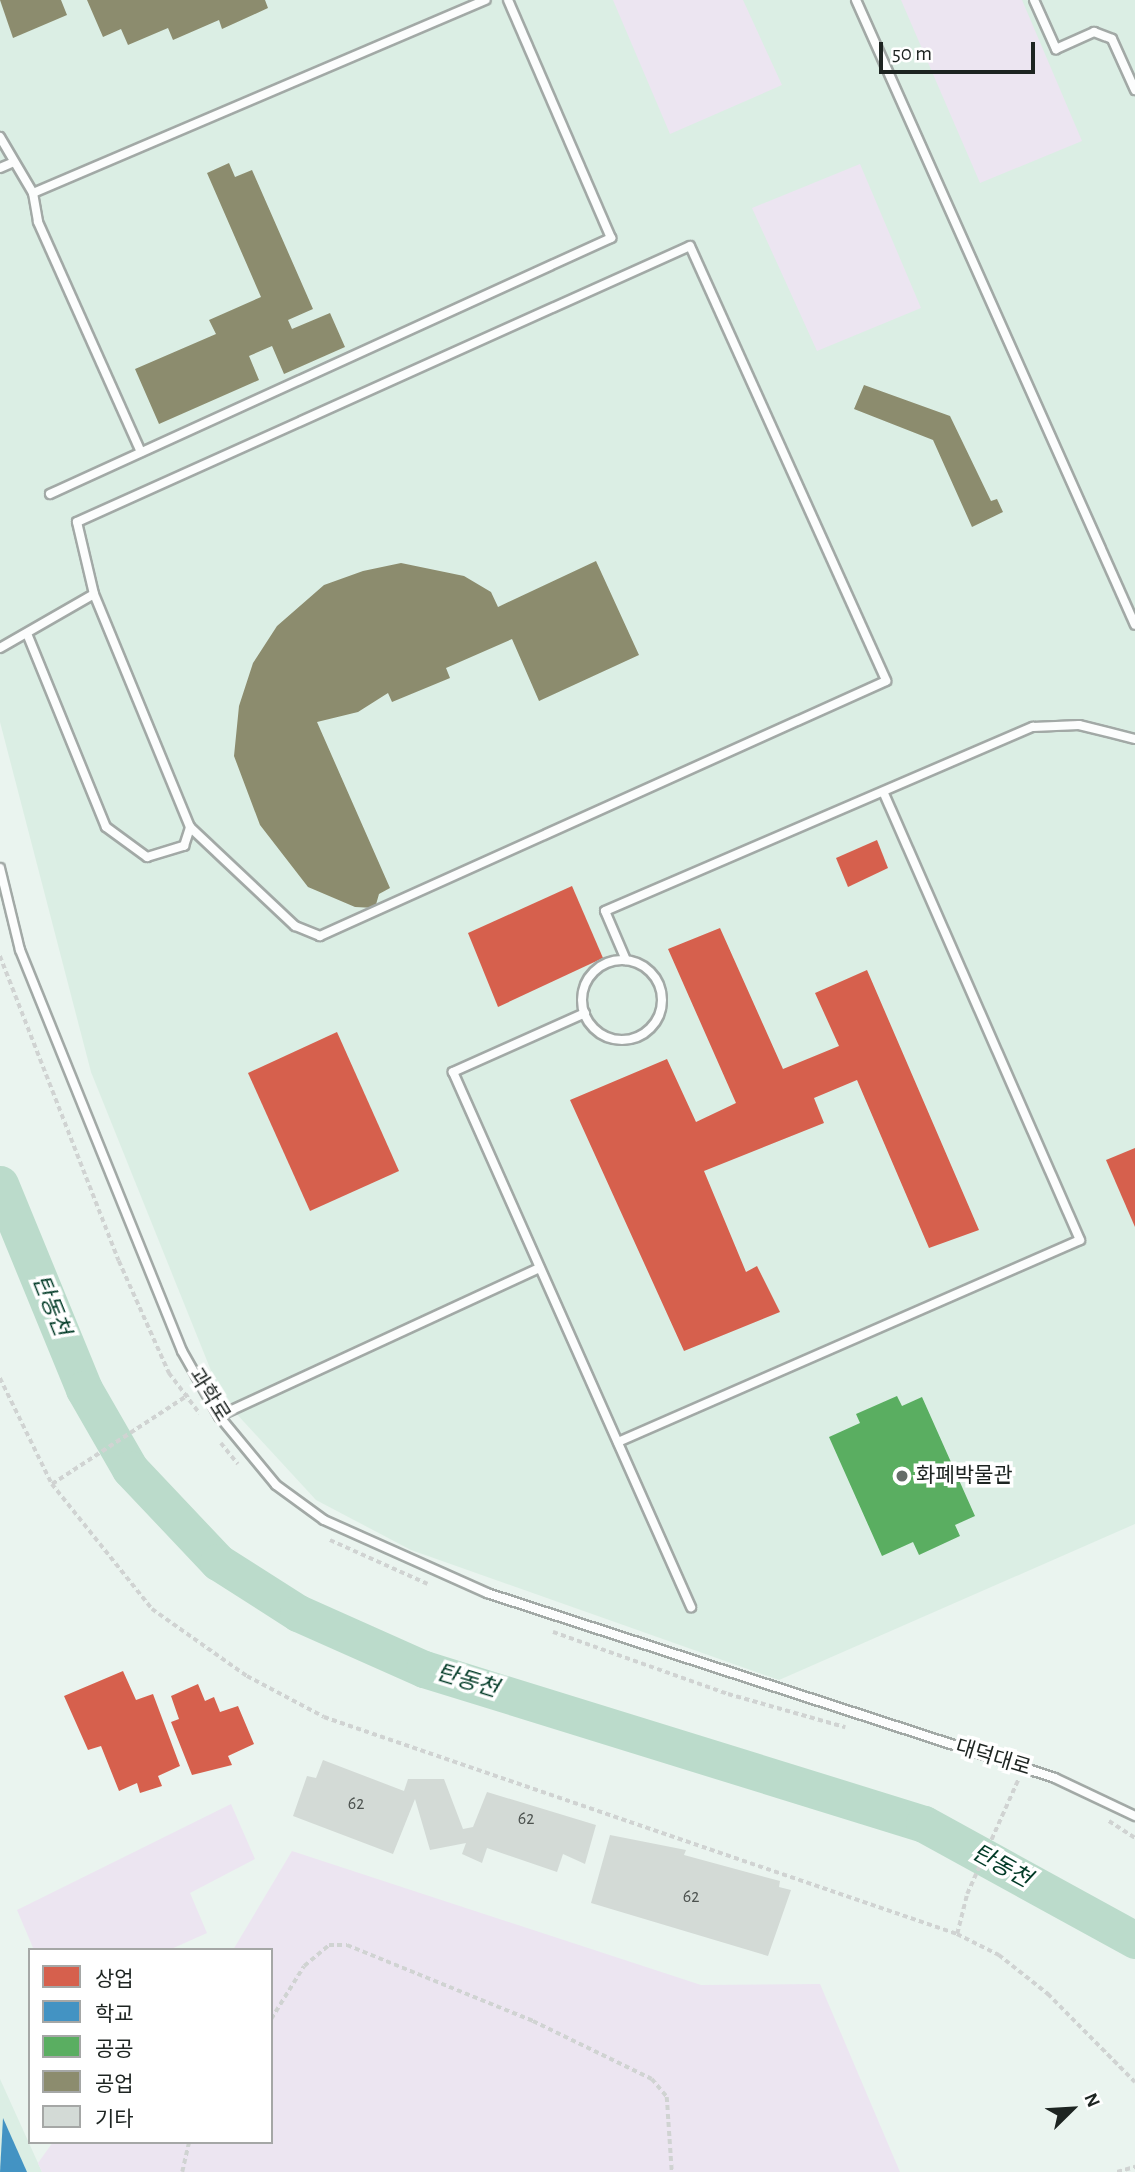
<!DOCTYPE html>
<meta charset="utf-8">
<style>
body{margin:0}
#map{position:relative;width:1135px;height:2172px;overflow:hidden;background:#eaf4ef;font-family:"Alegreya Sans","Noto Sans KR",sans-serif}
div>[style]{position:absolute}
[style*='--x']{left:calc(var(--x)*1px);top:calc(var(--y)*1px);width:calc(var(--w)*1px);rotate:calc(var(--a)*1deg)}
.built>*{inset:0;background:#dbeee4}
.green>*{inset:0;background:#ece5f1}
.shops>*{inset:0;background:#d6604d}
.schools>*{inset:0;background:#4393c3}
.public>*{inset:0;background:#5aae61}
.industry>*{inset:0;background:#8c8c6e}
.river>*{height:37px;margin:-18.5px;padding:0 18.5px;transform-origin:18.5px;border-radius:18.5px;background:#bbdbcb}
.building>*{inset:0;background:#d3dad6}
.path>*{height:3.5px;margin-top:-1.75px;transform-origin:0;background:repeating-linear-gradient(90deg,#d0d3d2 0 5px,transparent 0 8.5px)}
.roads{filter:drop-shadow(2px 0 #a2a9a6) drop-shadow(-2px 0 #a2a9a6) drop-shadow(0 2px #a2a9a6) drop-shadow(0 -2px #a2a9a6)}
.lane>*{height:8px;margin:-4px;padding:0 4px;transform-origin:4px;border-radius:4px;background:#fcfdfd}
.lane>.ring{margin:-4px;padding:0;box-sizing:content-box;background:none;border:8px solid #fcfdfd;border-radius:50%}
.dots>*{width:19px;height:19px;translate:-50% -50%;box-sizing:border-box;border:4px solid #fff;border-radius:50%}
span{translate:-50% -50%;white-space:nowrap;text-align:center;line-height:1.15;-webkit-text-stroke:7px #fff;paint-order:stroke}
.number-label{font-size:18px;color:#4c524f}
.number-label span{-webkit-text-stroke-width:0}
.street-label{font-size:21px;color:#1d2421}
.poi-label{font-size:21px;color:#1d2421}
.left{translate:0 -50%;text-align:left}
.water-label{font-size:23px;color:#013a26;font-style:italic}
.legend{position:absolute;left:28px;top:1948px;width:245px;height:196px;box-sizing:border-box;background:#fff;border:2px solid #a5a7a6;margin:0;padding:9px 12px;list-style:none;font-size:21px;color:#1d2421}
.legend li{display:flex;align-items:center;gap:14px;height:35px}
.legend b{width:35px;border:2px solid #a5a7a6}
.north{position:absolute;left:1037px;top:2074px;width:70px;height:70px;-webkit-text-stroke:5px #fff;paint-order:stroke;rotate:66deg;font-size:19px;font-weight:700;line-height:28px;text-align:center;color:#1d2421}
.north::after{content:'';display:block;margin:auto;width:24px;height:32px;background:#1d2421;clip-path:polygon(50% 0,100% 100%,50% 72%,0 100%)}
.scale{position:absolute;left:879px;top:42px;width:156px;height:32px;box-sizing:border-box;border:4px solid #1d2421;border-top:0;padding-left:9px;font-size:21px;line-height:24px;white-space:nowrap;color:#1d2421;-webkit-text-stroke:5px #fff;paint-order:stroke}
</style>
<div id="map">
<div class="built">
<i style="clip-path:polygon(0 0,1135px 0,1135px 1524px,779px 1680px,411px 1550px,316px 1500px,222px 1398px,91px 1072px,0 722px)"></i>
<i style="clip-path:polygon(0 2079px,38px 2163px,42px 2172px,0 2172px)"></i>
</div>
<div class="green">
<i style="clip-path:polygon(613px 0,743px 0,782px 85px,670px 134px)"></i>
<i style="clip-path:polygon(901px 0,1022px 0,1082px 141px,980px 183px)"></i>
<i style="clip-path:polygon(860px 164px,921px 308px,817px 351px,752px 208px)"></i>
<i style="clip-path:polygon(231px 1804px,255px 1859px,190px 1893px,207px 1933px,169px 1950px,34px 1950px,17px 1910px)"></i>
<i style="clip-path:polygon(292px 1851px,701px 1985px,820px 1984px,900px 2172px,42px 2172px,38px 2163px,53px 2142px,271px 2142px,271px 1950px,233px 1950px)"></i>
</div>
<div class="shops">
<i style="clip-path:polygon(877px 840px,888px 868px,848px 887px,836px 858px)"></i>
<i style="clip-path:polygon(572px 886px,603px 958px,498px 1007px,468px 933px)"></i>
<i style="clip-path:polygon(720px 928px,783px 1069px,839px 1046px,815px 993px,867px 970px,979px 1230px,929px 1248px,857px 1080px,814px 1098px,824px 1123px,704px 1171px,746px 1272px,757px 1266px,780px 1312px,684px 1351px,570px 1100px,667px 1059px,696px 1122px,736px 1103px,668px 949px)"></i>
<i style="clip-path:polygon(337px 1032px,399px 1171px,310px 1211px,248px 1073px)"></i>
<i style="clip-path:polygon(1135px 1148px,1135px 1227px,1106px 1160px)"></i>
<i style="clip-path:polygon(123px 1671px,136px 1700px,153px 1694px,180px 1766px,158px 1776px,162px 1786px,140px 1793px,137px 1783px,119px 1791px,101px 1746px,88px 1750px,64px 1696px)"></i>
<i style="clip-path:polygon(198px 1684px,205px 1701px,214px 1697px,220px 1712px,238px 1706px,254px 1744px,228px 1756px,232px 1765px,192px 1775px,171px 1722px,179px 1719px,171px 1696px)"></i>
</div>
<div class="schools">
<i style="clip-path:polygon(3px 2118px,27px 2172px,0 2172px)"></i>
</div>
<div class="public">
<i style="clip-path:polygon(897px 1396px,902px 1406px,922px 1397px,975px 1516px,955px 1525px,960px 1536px,919px 1555px,913px 1542px,882px 1556px,829px 1437px,860px 1423px,856px 1414px)"></i>
</div>
<div class="industry">
<i style="clip-path:polygon(0 0,61px 0,67px 15px,13px 38px)"></i>
<i style="clip-path:polygon(87px 0,265px 0,268px 8px,222px 29px,219px 20px,173px 40px,168px 28px,128px 45px,121px 29px,103px 37px)"></i>
<i style="clip-path:polygon(229px 163px,235px 177px,252px 170px,313px 309px,288px 320px,292px 329px,330px 313px,345px 347px,284px 374px,272px 346px,249px 356px,259px 380px,159px 424px,135px 369px,216px 334px,209px 320px,261px 297px,207px 173px)"></i>
<i style="clip-path:polygon(864px 385px,950px 416px,991px 501px,997px 499px,1003px 512px,972px 527px,933px 440px,854px 409px)"></i>
<i style="clip-path:polygon(596px 561px,639px 655px,539px 701px,512px 639px,446px 668px,450px 678px,392px 702px,388px 693px,358px 712px,317px 722px,390px 888px,379px 894px,375px 908px,355px 907px,308px 887px,260px 825px,234px 756px,239px 706px,253px 663px,277px 626px,324px 585px,363px 571px,401px 563px,464px 576px,491px 592px,498px 607px)"></i>
</div>
<div class="river">
<i style="--x:0;--y:1184;--w:222;--a:67.7"></i>
<i style="--x:84;--y:1389;--w:92;--a:60.1"></i>
<i style="--x:130;--y:1469;--w:128;--a:46.6"></i>
<i style="--x:218;--y:1562;--w:95;--a:32.5"></i>
<i style="--x:298;--y:1613;--w:138;--a:24"></i>
<i style="--x:424;--y:1669;--w:523;--a:17.22"></i>
<i style="--x:924;--y:1824;--w:241;--a:28.8"></i>
</div>
<div class="building">
<i style="clip-path:polygon(323px 1760px,404px 1791px,408px 1779px,444px 1779px,463px 1829px,473px 1827px,487px 1792px,596px 1825px,585px 1864px,563px 1854px,557px 1872px,487px 1848px,482px 1863px,462px 1854px,466px 1843px,430px 1850px,415px 1799px,393px 1854px,293px 1816px,307px 1776px,316px 1778px)"></i>
<i style="clip-path:polygon(610px 1835px,686px 1850px,684px 1855px,780px 1881px,779px 1887px,791px 1890px,768px 1956px,591px 1903px)"></i>
</div>
<div class="path">
<i style="--x:0;--y:956;--w:327;--a:68.7"></i>
<i style="--x:119;--y:1261;--w:123;--a:65.9"></i>
<i style="--x:169;--y:1373;--w:51;--a:52.9"></i>
<i style="--x:0;--y:1378;--w:118;--a:63.9"></i>
<i style="--x:52;--y:1484;--w:160;--a:51.3"></i>
<i style="--x:152;--y:1609;--w:116;--a:35.2"></i>
<i style="--x:247;--y:1676;--w:87;--a:28"></i>
<i style="--x:324;--y:1717;--w:669;--a:18.92"></i>
<i style="--x:957;--y:1934;--w:47;--a:26.6"></i>
<i style="--x:999;--y:1955;--w:63;--a:38.5"></i>
<i style="--x:1048;--y:1994;--w:124;--a:45.3"></i>
<i style="--x:221;--y:1443;--w:27;--a:51"></i>
<i style="--x:52;--y:1484;--w:163;--a:-33.2"></i>
<i style="--x:330;--y:1540;--w:107;--a:24.2"></i>
<i style="--x:553;--y:1632;--w:186;--a:19.5"></i>
<i style="--x:728;--y:1694;--w:122;--a:15.8"></i>
<i style="--x:1109;--y:1821;--w:31;--a:33"></i>
<i style="--x:957;--y:1934;--w:41;--a:-76"></i>
<i style="--x:967;--y:1894;--w:125;--a:-65.9"></i>
<i style="--x:271;--y:2019;--w:62;--a:-58.1"></i>
<i style="--x:304;--y:1966;--w:33;--a:-40"></i>
<i style="--x:329;--y:1945;--w:18;--a:0"></i>
<i style="--x:347;--y:1945;--w:201;--a:22.2"></i>
<i style="--x:533;--y:2021;--w:132;--a:26"></i>
<i style="--x:652;--y:2079;--w:23;--a:50"></i>
<i style="--x:667;--y:2097;--w:75;--a:86.2"></i>
<i style="--x:182;--y:2172;--w:31;--a:-77"></i>
<i style="--x:1117;--y:2172;--w:19;--a:-16"></i>
</div>
<div class="roads">
<div class="lane">
<i style="--x:856;--y:0;--w:684;--a:65.94"></i>
<i style="--x:1034;--y:0;--w:54;--a:65.8"></i>
<i style="--x:1056;--y:49;--w:42;--a:-24.1"></i>
<i style="--x:1094;--y:32;--w:19;--a:21"></i>
<i style="--x:1112;--y:39;--w:56;--a:65.7"></i>
<i style="--x:0;--y:137;--w:65;--a:59.5"></i>
<i style="--x:33;--y:193;--w:29;--a:80"></i>
<i style="--x:38;--y:222;--w:252;--a:65.9"></i>
<i style="--x:0;--y:168;--w:13;--a:-23"></i>
<i style="--x:33;--y:193;--w:492;--a:-23.1"></i>
<i style="--x:690;--y:246;--w:477;--a:65.7"></i>
<i style="--x:886;--y:681;--w:621;--a:155.75"></i>
<i style="--x:320;--y:936;--w:27;--a:-158"></i>
<i style="--x:295;--y:926;--w:144;--a:-136.7"></i>
<i style="--x:190;--y:827;--w:252;--a:-112.4"></i>
<i style="--x:94;--y:594;--w:74;--a:-103.3"></i>
<i style="--x:77;--y:522;--w:672;--a:-24.24"></i>
<i style="--x:50;--y:494;--w:617;--a:-24.53"></i>
<i style="--x:611;--y:238;--w:259;--a:-113.4"></i>
<i style="--x:28;--y:636;--w:206;--a:67.8"></i>
<i style="--x:106;--y:827;--w:51;--a:36.2"></i>
<i style="--x:147;--y:857;--w:39;--a:-17"></i>
<i style="--x:184;--y:846;--w:20;--a:-72"></i>
<i style="--x:0;--y:648;--w:108;--a:-29.9"></i>
<i style="--x:0;--y:868;--w:84;--a:76.3"></i>
<i style="--x:20;--y:950;--w:432;--a:68"></i>
<i style="--x:182;--y:1351;--w:75;--a:60.4"></i>
<i style="--x:219;--y:1416;--w:89;--a:50.4"></i>
<i style="--x:276;--y:1485;--w:59;--a:36.1"></i>
<i style="--x:324;--y:1520;--w:179;--a:24.1"></i>
<i style="--x:487;--y:1593;--w:597;--a:18.04"></i>
<i style="--x:1055;--y:1778;--w:89;--a:25.4"></i>
<i class="ring" style="left:582px;top:960px;width:72px;height:72px"></i>
<i style="--x:626;--y:960;--w:53;--a:-113.2"></i>
<i style="--x:605;--y:911;--w:466;--a:-23.3"></i>
<i style="--x:1033;--y:727;--w:46;--a:-2.5"></i>
<i style="--x:1079;--y:725;--w:58;--a:14"></i>
<i style="--x:585;--y:1013;--w:145;--a:155.9"></i>
<i style="--x:453;--y:1072;--w:586;--a:66.02"></i>
<i style="--x:219;--y:1416;--w:353;--a:-24.8"></i>
<i style="--x:618;--y:1442;--w:504;--a:-23.62"></i>
<i style="--x:1080;--y:1240;--w:489;--a:-113.7"></i>
</div>
</div>
<div class="dots">
<i style="left:902px;top:1476px;background:#656d69"></i>
</div>
<div class="number-label">
<span style="left:356px;top:1804px">62</span>
<span style="left:526px;top:1819px">62</span>
<span style="left:691px;top:1897px">62</span>
</div>
<div class="street-label">
<span style="left:209px;top:1395px;rotate:58deg">과학로</span>
<span style="left:993px;top:1758px;rotate:17deg">대덕대로</span>
</div>
<div class="poi-label">
<span class="left" style="left:916px;top:1476px">화폐박물관</span>
</div>
<div class="water-label">
<span style="left:50px;top:1306px;rotate:68deg">탄동천</span>
<span style="left:467px;top:1682px;rotate:17deg">탄동천</span>
<span style="left:1001px;top:1867px;rotate:29deg">탄동천</span>
</div>
<ul class="legend">
<li><b style="height:19px;background:#d6604d"></b>상업</li>
<li><b style="height:19px;background:#4393c3"></b>학교</li>
<li><b style="height:19px;background:#5aae61"></b>공공</li>
<li><b style="height:19px;background:#8c8c6e"></b>공업</li>
<li><b style="height:19px;background:#d3dad6"></b>기타</li>
</ul>
<div class="north">N</div>
<div class="scale">50 m</div>
</div>
